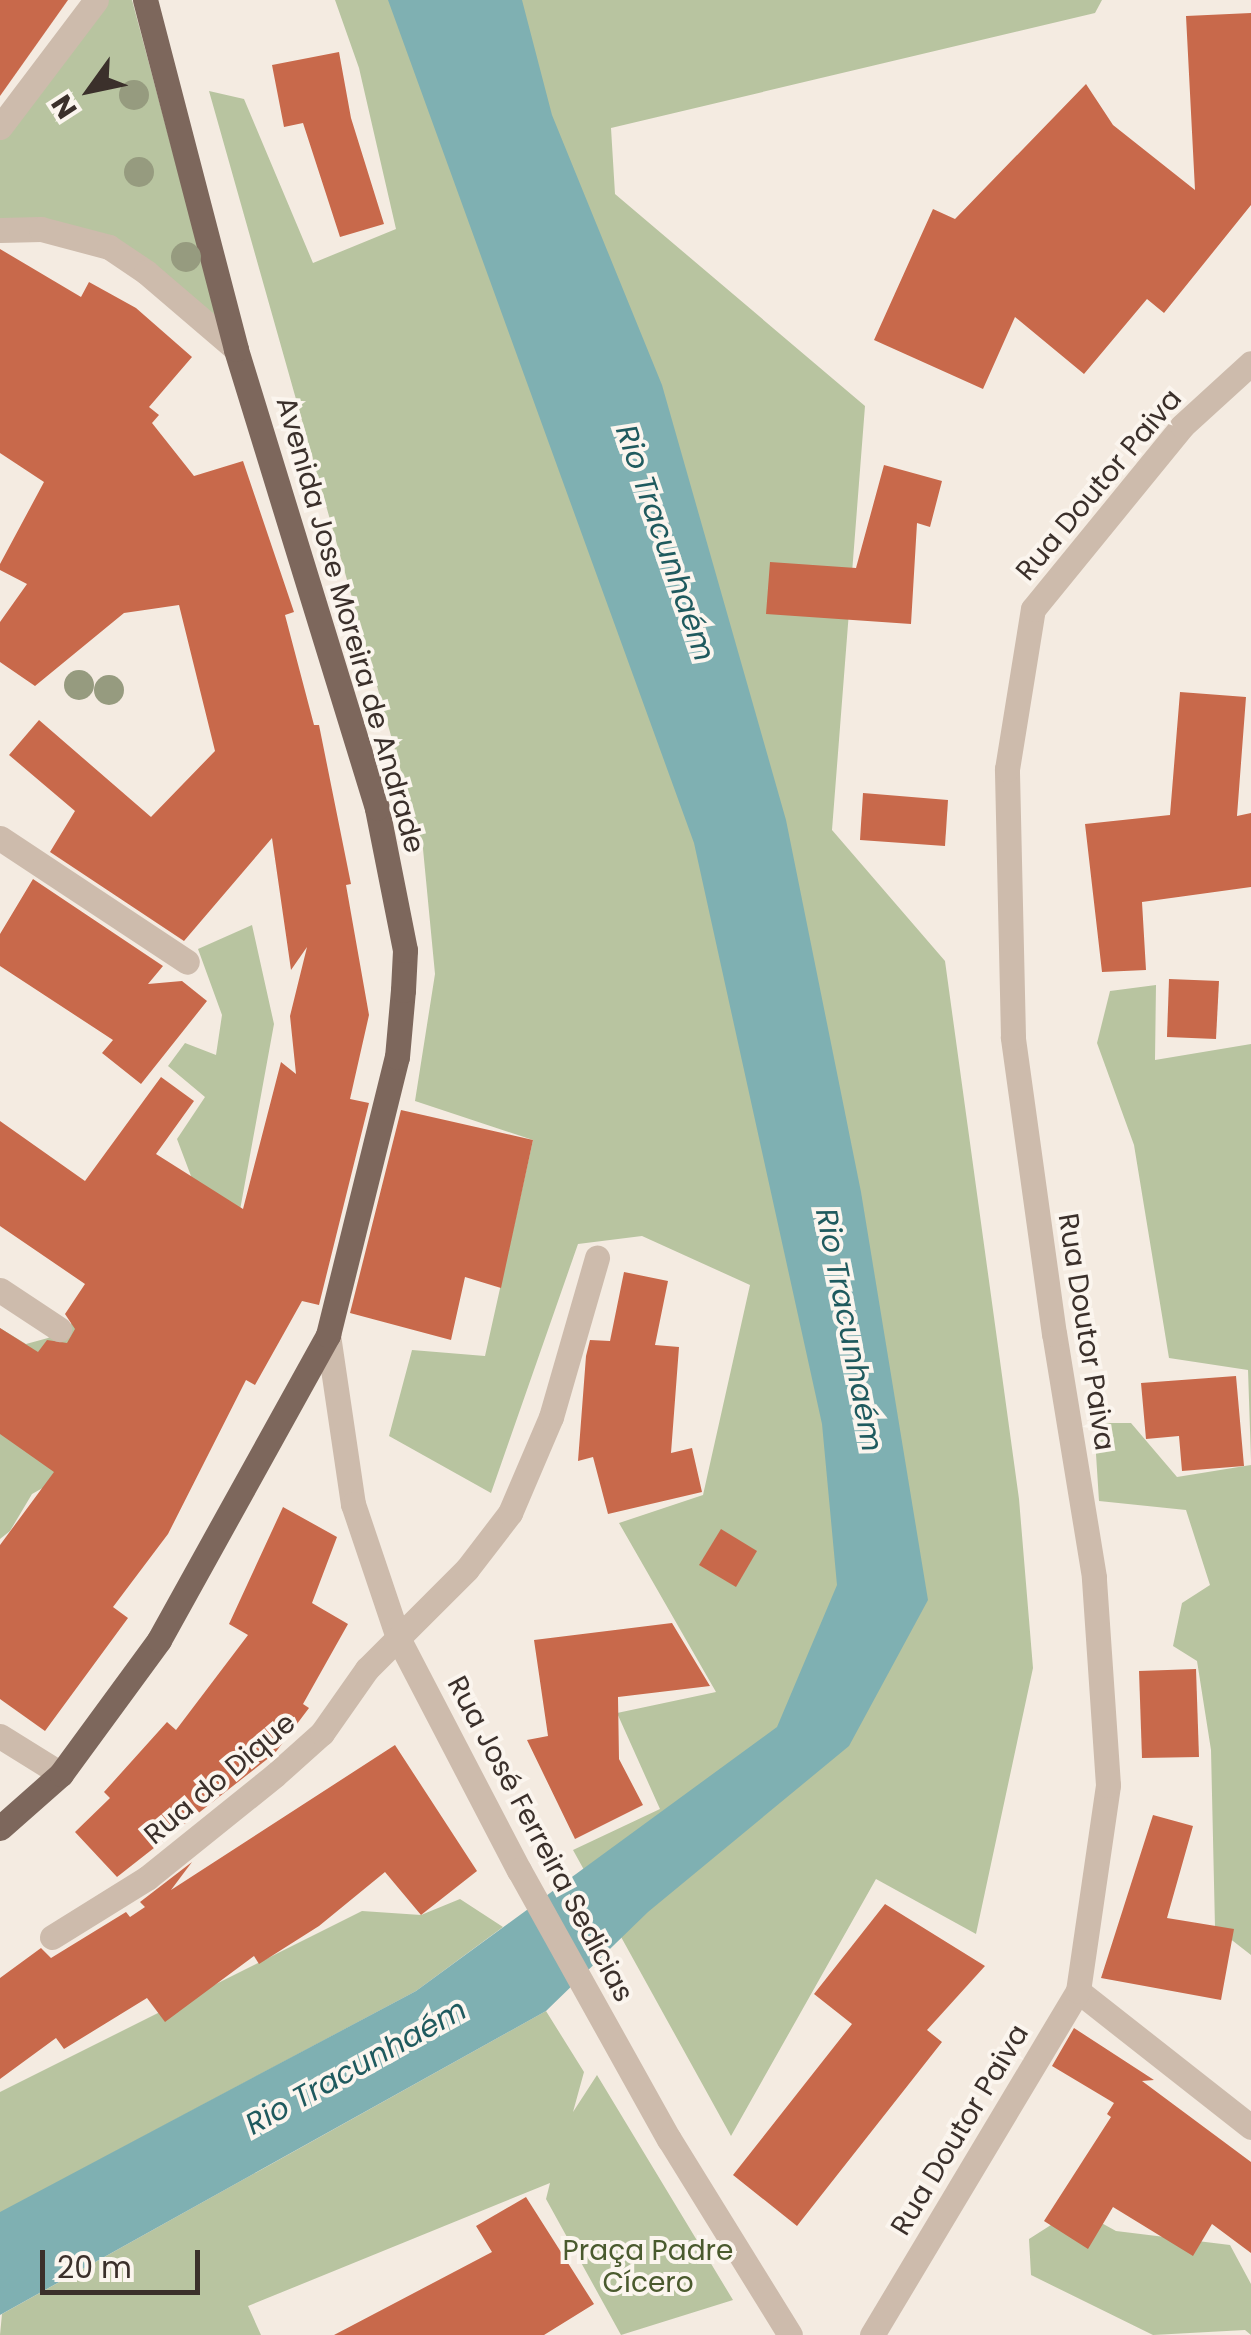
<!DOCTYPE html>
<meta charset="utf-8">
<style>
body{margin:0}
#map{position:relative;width:1251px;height:2335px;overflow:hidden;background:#f4ebe1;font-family:Poppins,sans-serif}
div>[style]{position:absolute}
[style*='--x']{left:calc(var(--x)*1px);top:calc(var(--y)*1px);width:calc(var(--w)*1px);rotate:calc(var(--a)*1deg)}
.green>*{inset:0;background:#b8c4a0}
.water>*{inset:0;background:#7fb0b2}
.building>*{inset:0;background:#c8694b}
.minor>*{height:25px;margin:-12.5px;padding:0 12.5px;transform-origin:12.5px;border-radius:12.5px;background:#cdbbac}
.major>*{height:25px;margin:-12.5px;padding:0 12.5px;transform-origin:12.5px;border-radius:12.5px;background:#7d675c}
.trees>*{width:30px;height:30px;margin:-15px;border-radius:50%;background:#969b7f}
span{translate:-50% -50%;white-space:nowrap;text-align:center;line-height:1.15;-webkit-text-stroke:8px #fbf5ee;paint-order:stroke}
.street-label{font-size:28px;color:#3b302b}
.park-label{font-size:28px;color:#4a5a2e}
.water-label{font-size:30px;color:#1f5a5e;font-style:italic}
.north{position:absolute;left:40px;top:40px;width:100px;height:100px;-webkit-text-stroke:8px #fbf5ee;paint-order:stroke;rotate:237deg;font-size:28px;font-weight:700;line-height:40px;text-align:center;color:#3b302b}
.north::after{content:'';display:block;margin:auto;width:35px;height:45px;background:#3b302b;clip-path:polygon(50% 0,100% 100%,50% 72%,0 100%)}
.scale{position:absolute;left:40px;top:2250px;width:160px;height:45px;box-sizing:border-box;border:5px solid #3b302b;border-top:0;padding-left:12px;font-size:30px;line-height:35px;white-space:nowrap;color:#3b302b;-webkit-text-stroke:8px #fbf5ee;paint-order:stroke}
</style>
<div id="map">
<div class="green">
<i style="clip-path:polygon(108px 0,132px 0,218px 321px,112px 240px,0 222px,0 139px)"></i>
<i style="clip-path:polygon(335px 0,1102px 0,1095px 13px,611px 128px,615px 194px,865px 406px,832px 830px,945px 961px,1019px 1499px,1033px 1668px,976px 1934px,876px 1879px,731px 2136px,573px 1850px,660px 1809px,617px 1713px,716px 1692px,619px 1523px,703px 1495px,750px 1285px,642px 1236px,578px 1244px,491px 1493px,389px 1436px,412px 1350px,485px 1356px,533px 1140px,415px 1101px,435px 974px,423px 849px,209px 91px,244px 99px,313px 263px,396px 229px,359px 68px)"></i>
<i style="clip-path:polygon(252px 925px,274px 1024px,240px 1210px,194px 1184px,177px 1139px,205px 1097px,168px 1066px,185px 1043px,216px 1055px,222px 1015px,198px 949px)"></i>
<i style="clip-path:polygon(1156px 985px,1155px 1060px,1251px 1044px,1251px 1460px,1248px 1370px,1169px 1358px,1134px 1145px,1097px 1043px,1110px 991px)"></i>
<i style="clip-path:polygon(94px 1309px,64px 1476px,32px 1494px,10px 1531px,0 1539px,0 1328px,26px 1344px,48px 1338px)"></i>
<i style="clip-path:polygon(1094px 1423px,1131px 1423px,1177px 1477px,1251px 1465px,1251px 1955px,1215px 1927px,1211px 1750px,1197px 1661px,1173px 1646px,1182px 1603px,1210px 1585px,1186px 1510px,1099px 1501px)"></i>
<i style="clip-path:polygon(460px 1899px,503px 1927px,416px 1991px,0 2213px,0 2092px,362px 1911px,421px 1915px)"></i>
<i style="clip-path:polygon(546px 2011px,584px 2072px,573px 2112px,597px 2075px,733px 2300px,621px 2335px,546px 2199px,550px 2183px,248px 2306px,261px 2335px,0 2335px,2px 2314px)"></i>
<i style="clip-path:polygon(1076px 2209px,1116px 2231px,1230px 2245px,1251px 2284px,1251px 2335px,1245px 2330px,1153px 2335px,1031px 2275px,1029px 2239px)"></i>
</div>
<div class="water">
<i style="clip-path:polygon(388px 0,522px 0,552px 115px,662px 385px,786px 820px,861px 1192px,928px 1600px,849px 1746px,648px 1912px,546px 2011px,0 2315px,0 2212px,416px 1991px,777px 1727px,837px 1585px,822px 1424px,694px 843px)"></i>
</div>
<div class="building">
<i style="clip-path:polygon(0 0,68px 0,0 96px)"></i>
<i style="clip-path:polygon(1251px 13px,1251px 205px,1164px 313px,1147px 299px,1084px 374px,1015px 317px,983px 389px,874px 340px,933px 209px,955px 219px,1086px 84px,1113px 125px,1195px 190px,1186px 16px)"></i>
<i style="clip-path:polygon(339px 52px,351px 118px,384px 224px,340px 237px,303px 123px,284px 127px,272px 65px)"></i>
<i style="clip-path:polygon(0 249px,81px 297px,89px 282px,136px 308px,192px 357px,149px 407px,159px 415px,152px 423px,194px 476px,243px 461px,294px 612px,285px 615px,314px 725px,319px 725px,351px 884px,346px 885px,369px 1015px,350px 1099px,369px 1103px,319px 1305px,302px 1301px,255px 1385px,246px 1380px,168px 1534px,113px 1607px,128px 1618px,45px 1731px,0 1699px,0 1545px,54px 1472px,0 1434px,0 1328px,38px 1352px,47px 1340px,67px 1343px,75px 1329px,65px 1314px,85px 1284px,0 1226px,0 1121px,85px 1181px,161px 1077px,194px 1101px,156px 1154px,243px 1209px,281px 1062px,296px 1074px,290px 1016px,307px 947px,291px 970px,272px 838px,184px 941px,50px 852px,75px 811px,9px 755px,39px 720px,151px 817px,215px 751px,179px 605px,124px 613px,35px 686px,0 662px,0 622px,27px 584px,0 570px,0 564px,44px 482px,0 453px)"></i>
<i style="clip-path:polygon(884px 465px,942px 481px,930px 527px,917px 523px,911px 624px,766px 614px,770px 562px,856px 568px)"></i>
<i style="clip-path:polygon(1180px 692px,1246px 697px,1237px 816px,1251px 813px,1251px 887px,1142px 902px,1146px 970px,1102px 972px,1085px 824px,1170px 815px)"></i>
<i style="clip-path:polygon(863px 793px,948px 800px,945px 846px,860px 840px)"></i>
<i style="clip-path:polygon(33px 879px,163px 966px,148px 984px,182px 981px,207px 1001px,141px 1084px,102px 1053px,113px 1040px,0 966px,0 934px)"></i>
<i style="clip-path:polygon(1169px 979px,1219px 981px,1216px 1039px,1167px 1037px)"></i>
<i style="clip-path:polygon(401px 1110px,533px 1140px,501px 1288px,465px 1277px,451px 1340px,350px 1313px)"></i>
<i style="clip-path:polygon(624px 1272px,668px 1281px,655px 1345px,679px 1347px,671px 1453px,692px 1448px,702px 1492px,608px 1514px,593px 1457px,578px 1461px,586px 1356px,590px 1340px,610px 1341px)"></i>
<i style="clip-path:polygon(1236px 1376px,1244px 1466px,1182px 1471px,1179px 1436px,1146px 1439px,1141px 1383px)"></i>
<i style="clip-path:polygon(283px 1507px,337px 1537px,312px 1603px,348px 1624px,303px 1704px,309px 1708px,275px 1753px,117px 1877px,75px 1832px,110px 1798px,104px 1792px,167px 1722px,176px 1730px,248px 1635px,229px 1624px)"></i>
<i style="clip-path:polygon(721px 1529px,757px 1551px,736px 1587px,699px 1565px)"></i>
<i style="clip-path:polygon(672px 1623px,710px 1686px,618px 1697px,619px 1759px,643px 1805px,575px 1839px,527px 1740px,548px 1736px,534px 1640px)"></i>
<i style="clip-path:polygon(1196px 1669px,1199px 1757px,1142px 1758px,1139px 1671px)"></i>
<i style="clip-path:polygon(395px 1745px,477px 1871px,421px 1915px,385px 1872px,319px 1926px,259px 1964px,254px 1956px,165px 2022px,147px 1998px,64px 2049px,56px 2038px,0 2079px,0 1978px,41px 1948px,51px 1958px,126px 1912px,130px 1917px,145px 1907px,140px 1902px,192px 1862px,171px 1890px)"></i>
<i style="clip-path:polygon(1153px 1815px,1193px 1826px,1167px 1918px,1234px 1929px,1221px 2000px,1101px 1978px)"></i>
<i style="clip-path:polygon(885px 1904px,985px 1966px,927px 2030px,942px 2042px,797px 2226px,733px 2175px,852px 2024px,814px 1994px)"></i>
<i style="clip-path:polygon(1074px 2028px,1154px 2080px,1142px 2081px,1251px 2162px,1251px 2253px,1212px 2224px,1193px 2256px,1113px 2207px,1088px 2249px,1044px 2221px,1111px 2117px,1107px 2114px,1114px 2103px,1052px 2066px)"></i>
<i style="clip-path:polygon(526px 2197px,594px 2304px,544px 2335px,334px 2335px,492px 2252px,476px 2226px)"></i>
</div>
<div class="minor">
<i style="--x:0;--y:127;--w:159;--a:-52.9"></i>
<i style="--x:0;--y:230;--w:41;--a:-1.4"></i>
<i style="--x:41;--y:229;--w:70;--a:14.8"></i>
<i style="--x:109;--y:247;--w:45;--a:34"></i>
<i style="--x:146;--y:272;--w:118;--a:40.5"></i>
<i style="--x:0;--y:838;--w:224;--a:33.5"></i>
<i style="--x:0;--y:1290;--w:71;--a:33.5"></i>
<i style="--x:328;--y:1335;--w:171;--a:81.6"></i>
<i style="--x:353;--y:1504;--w:141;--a:71.4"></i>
<i style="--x:398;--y:1638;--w:262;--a:62.5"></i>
<i style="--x:519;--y:1870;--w:308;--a:60.9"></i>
<i style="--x:669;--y:2139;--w:230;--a:58.3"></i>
<i style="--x:0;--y:1736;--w:72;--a:31.9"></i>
<i style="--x:52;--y:1937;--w:112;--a:-31.8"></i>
<i style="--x:147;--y:1878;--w:164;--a:-38.8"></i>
<i style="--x:275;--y:1775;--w:63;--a:-41.8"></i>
<i style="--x:322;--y:1733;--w:78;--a:-54.9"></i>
<i style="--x:367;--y:1669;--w:141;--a:-45"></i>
<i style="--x:467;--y:1569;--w:71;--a:-52.5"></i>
<i style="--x:510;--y:1513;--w:104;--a:-66.9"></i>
<i style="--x:551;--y:1417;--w:166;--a:-73.9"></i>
<i style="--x:1078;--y:1991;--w:220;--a:38.2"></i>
<i style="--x:872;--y:2335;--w:401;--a:-59.1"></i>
<i style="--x:1078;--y:1991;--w:208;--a:-81.7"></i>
<i style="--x:1108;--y:1785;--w:208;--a:-93.9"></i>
<i style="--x:1094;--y:1577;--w:246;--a:-99.3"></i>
<i style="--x:1054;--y:1334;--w:300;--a:-97.9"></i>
<i style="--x:1013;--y:1037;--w:268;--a:-91.3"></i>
<i style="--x:1007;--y:769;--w:162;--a:-80.8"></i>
<i style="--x:1033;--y:609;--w:236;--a:-50.8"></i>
<i style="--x:1182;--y:426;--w:93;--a:-42.4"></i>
</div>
<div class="major">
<i style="--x:0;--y:1828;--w:81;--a:-41.5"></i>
<i style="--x:61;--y:1774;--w:166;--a:-53.8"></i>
<i style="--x:159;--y:1640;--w:349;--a:-61"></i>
<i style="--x:328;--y:1335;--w:286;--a:-76.1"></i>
<i style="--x:397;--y:1057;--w:67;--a:-84.9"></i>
<i style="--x:403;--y:990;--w:40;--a:-87.1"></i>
<i style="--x:405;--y:950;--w:145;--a:-101.2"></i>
<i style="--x:377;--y:808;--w:480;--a:-107.1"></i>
<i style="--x:236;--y:349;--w:361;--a:-104.6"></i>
</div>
<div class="trees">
<i style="left:134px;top:95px"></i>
<i style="left:139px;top:172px"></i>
<i style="left:186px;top:257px"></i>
<i style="left:79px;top:685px"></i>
<i style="left:109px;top:690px"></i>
</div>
<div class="street-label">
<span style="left:1099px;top:485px;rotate:-50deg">Rua Doutor Paiva</span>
<span style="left:350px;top:625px;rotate:74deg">Avenida Jose Moreira de Andrade</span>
<span style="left:1086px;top:1332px;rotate:81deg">Rua Doutor Paiva</span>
<span style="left:220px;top:1779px;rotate:-40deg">Rua do Dique</span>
<span style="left:540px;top:1839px;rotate:62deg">Rua José Ferreira Sedicias</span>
<span style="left:960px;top:2130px;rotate:-59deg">Rua Doutor Paiva</span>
</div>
<div class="park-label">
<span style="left:648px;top:2267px">Praça Padre<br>Cícero</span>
</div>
<div class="water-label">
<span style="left:665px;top:543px;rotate:71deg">Rio Tracunhaém</span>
<span style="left:849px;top:1330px;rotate:79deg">Rio Tracunhaém</span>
<span style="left:356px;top:2067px;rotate:-29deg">Rio Tracunhaém</span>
</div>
<div class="north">N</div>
<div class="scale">20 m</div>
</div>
